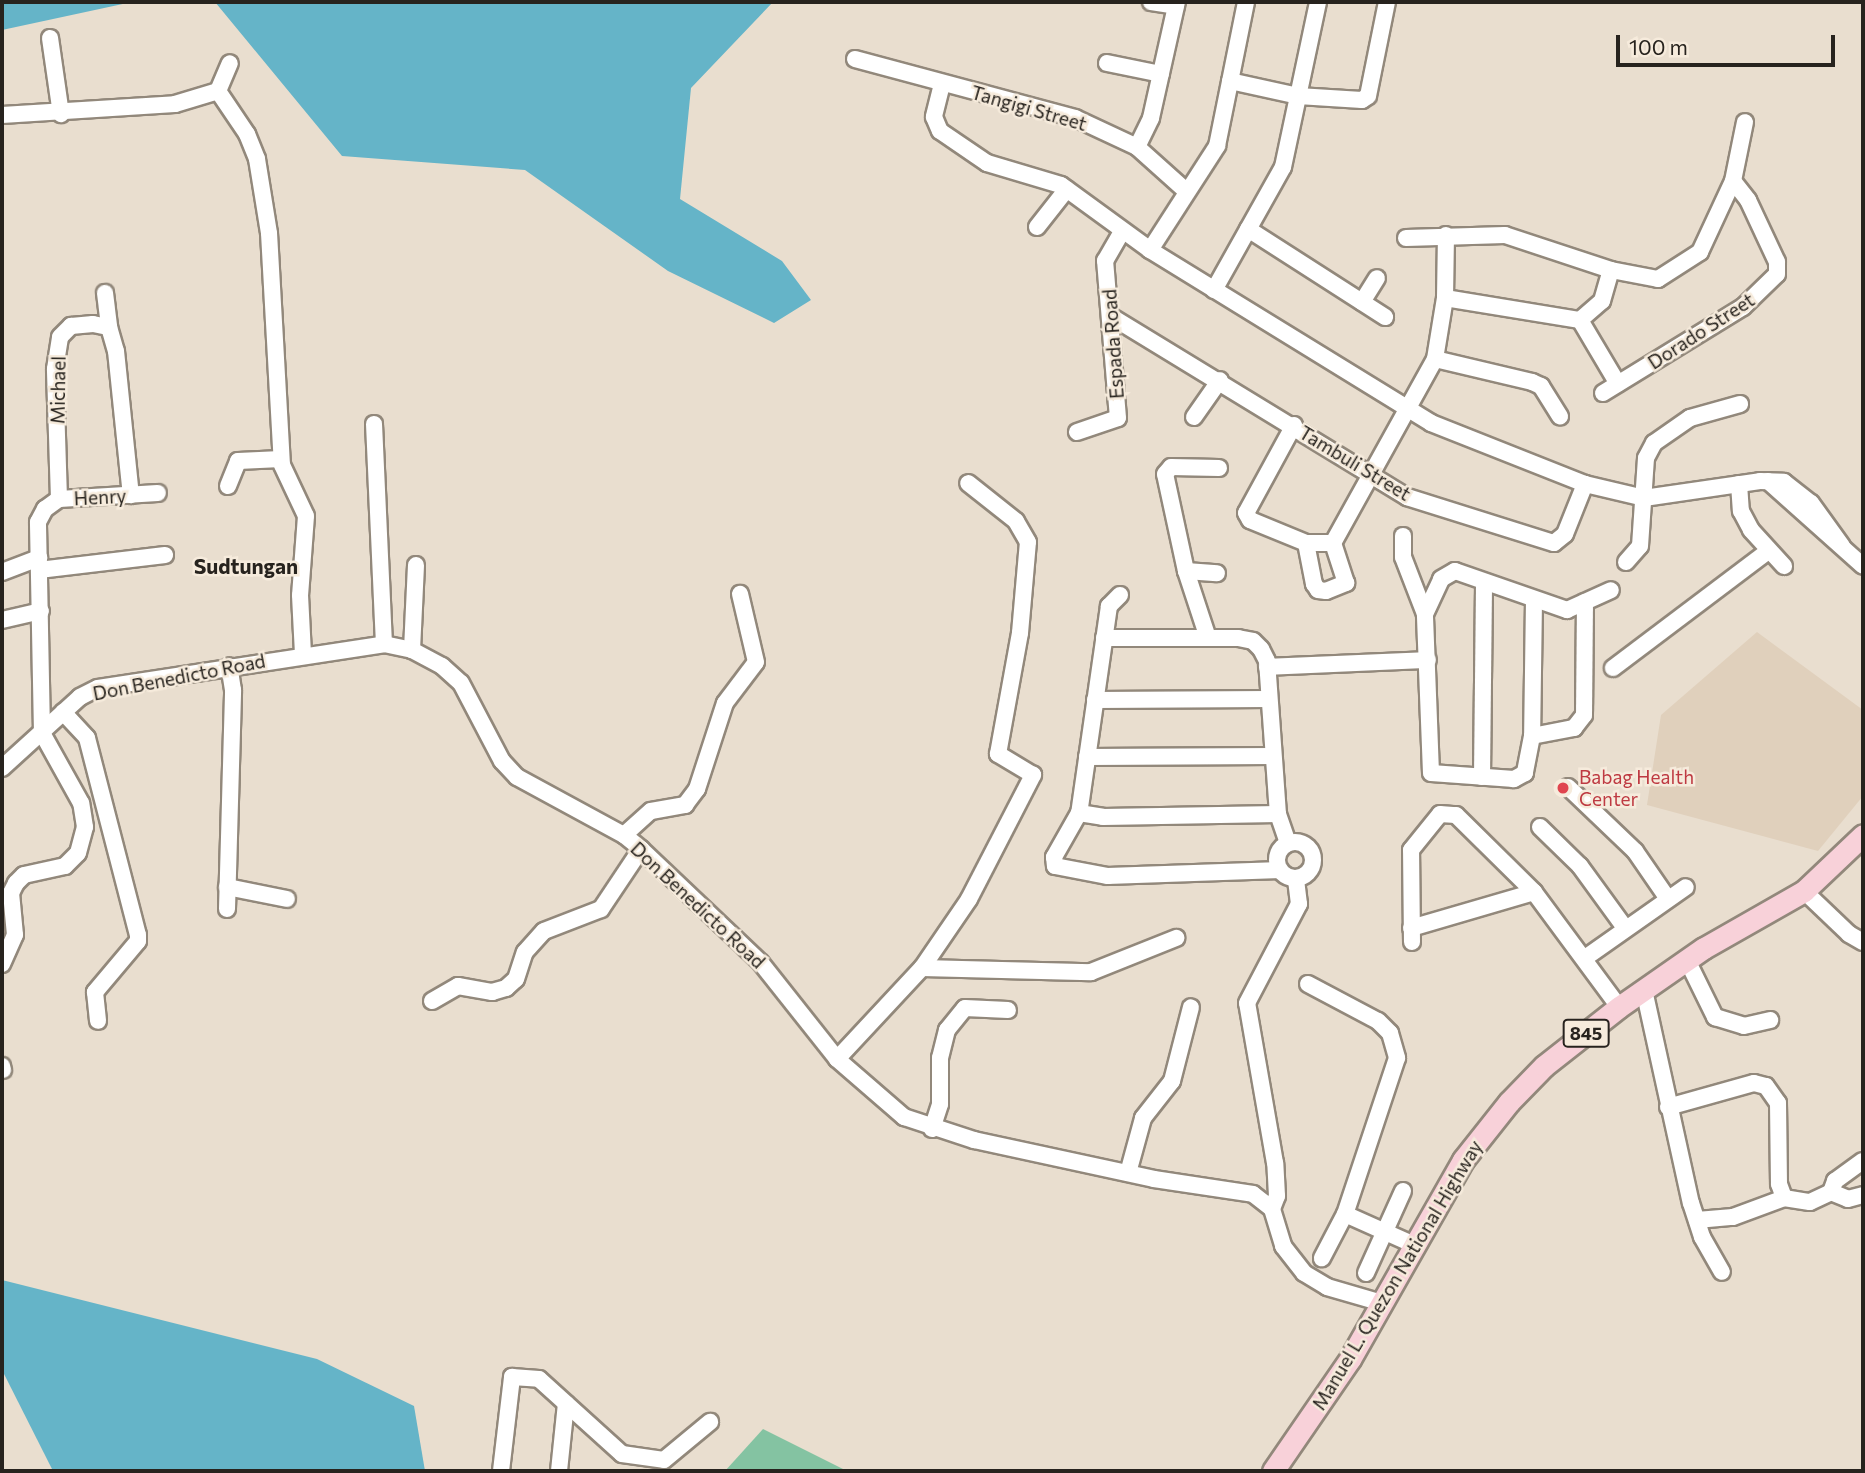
<!DOCTYPE html>
<style>
body{margin:0}
#map{position:relative;width:1865px;height:1473px;overflow:hidden;background:#e9decf;font-family:Commissioner,sans-serif}
div>[style]{position:absolute}
[style*='--x']{left:calc(var(--x)*1px);top:calc(var(--y)*1px);width:calc(var(--w)*1px);rotate:calc(var(--a)*1deg)}
.built>*{inset:0;background:#e0d0bc}
.green>*{inset:0;background:#84c3a2}
.water>*{inset:0;background:#65b4c8}
.roads{filter:drop-shadow(2px 0 #92887b) drop-shadow(-2px 0 #92887b) drop-shadow(0 2px #92887b) drop-shadow(0 -2px #92887b)}
.minor>*{height:16px;margin:-8px;padding:0 8px;transform-origin:8px;border-radius:8px;background:#fff}
.minor>.ring{margin:-8px;padding:0;box-sizing:content-box;background:none;border:16px solid #fff;border-radius:50%}
.major>*{height:21px;margin:-10.5px;padding:0 10.5px;transform-origin:10.5px;border-radius:10.5px;background:#f8d1d9}
.dots>*{width:19px;height:19px;translate:-50% -50%;box-sizing:border-box;border:4px solid #f6ebdc;border-radius:50%}
span{translate:-50% -50%;white-space:nowrap;text-align:center;line-height:1.15;-webkit-text-stroke:5px #f6ebdc;paint-order:stroke}
.shield-label span{padding:2px 5px;background:#f6ebdc;border:2px solid;border-radius:5px;-webkit-text-stroke-width:0}
.shield-label{font-size:18px;color:#27231e;font-weight:700}
.street-label{font-size:19px;color:#27231e}
.health-label{font-size:19px;color:#be3a42}
.left{translate:0 -50%;text-align:left}
.neighbourhood-label{font-size:21px;color:#27231e;font-weight:700}
.frame{position:absolute;inset:0;border:4px solid #27231e;pointer-events:none}
.scale{position:absolute;left:1616px;top:35px;width:219px;height:32px;box-sizing:border-box;border:4px solid #27231e;border-top:0;padding-left:9px;font-size:21px;line-height:24px;white-space:nowrap;color:#27231e;-webkit-text-stroke:5px #f6ebdc;paint-order:stroke}
</style>
<div id="map">
<div class="built">
<i style="clip-path:polygon(1757px 632px,1863px 710px,1863px 796px,1818px 851px,1647px 805px,1661px 715px)"></i>
</div>
<div class="green">
<i style="clip-path:polygon(763px 1429px,847px 1471px,725px 1471px)"></i>
</div>
<div class="water">
<i style="clip-path:polygon(2px 2px,132px 2px,2px 30px)"></i>
<i style="clip-path:polygon(215px 2px,773px 2px,691px 88px,680px 199px,782px 261px,811px 300px,774px 323px,668px 271px,525px 170px,342px 156px)"></i>
<i style="clip-path:polygon(2px 1280px,317px 1359px,414px 1406px,425px 1471px,53px 1471px,2px 1370px)"></i>
</div>
<div class="roads">
<div class="minor">
<i style="--x:1151;--y:2;--w:25;--a:9"></i>
<i style="--x:50;--y:38;--w:77;--a:81.8"></i>
<i style="--x:855;--y:59;--w:228;--a:15"></i>
<i style="--x:1075;--y:118;--w:68;--a:25.1"></i>
<i style="--x:1137;--y:147;--w:66;--a:41.9"></i>
<i style="--x:1107;--y:63;--w:55;--a:11.5"></i>
<i style="--x:1230;--y:81;--w:70;--a:12.4"></i>
<i style="--x:1298;--y:96;--w:64;--a:3.6"></i>
<i style="--x:1362;--y:100;--w:7;--a:-34"></i>
<i style="--x:1368;--y:96;--w:96;--a:-78.6"></i>
<i style="--x:942;--y:84;--w:34;--a:104"></i>
<i style="--x:934;--y:117;--w:15;--a:67"></i>
<i style="--x:940;--y:131;--w:57;--a:34.2"></i>
<i style="--x:987;--y:163;--w:77;--a:16.6"></i>
<i style="--x:1061;--y:185;--w:110;--a:36.1"></i>
<i style="--x:1150;--y:250;--w:330;--a:31.6"></i>
<i style="--x:1431;--y:423;--w:166;--a:21.6"></i>
<i style="--x:1585;--y:484;--w:61;--a:13.3"></i>
<i style="--x:1644;--y:498;--w:117;--a:-8.3"></i>
<i style="--x:1760;--y:481;--w:24;--a:2"></i>
<i style="--x:1784;--y:482;--w:34;--a:38"></i>
<i style="--x:1811;--y:503;--w:53;--a:54.2"></i>
<i style="--x:218;--y:91;--w:52;--a:56"></i>
<i style="--x:247;--y:134;--w:27;--a:68"></i>
<i style="--x:257;--y:159;--w:75;--a:80.8"></i>
<i style="--x:269;--y:233;--w:232;--a:86.8"></i>
<i style="--x:282;--y:465;--w:56;--a:64.8"></i>
<i style="--x:306;--y:516;--w:79;--a:94.3"></i>
<i style="--x:300;--y:595;--w:60;--a:87.1"></i>
<i style="--x:2;--y:115;--w:173;--a:-3.6"></i>
<i style="--x:175;--y:104;--w:45;--a:-16.8"></i>
<i style="--x:218;--y:91;--w:30;--a:-67"></i>
<i style="--x:1137;--y:147;--w:32;--a:-64"></i>
<i style="--x:1151;--y:118;--w:119;--a:-77.4"></i>
<i style="--x:1037;--y:227;--w:48;--a:-51.7"></i>
<i style="--x:1248;--y:229;--w:163;--a:32.7"></i>
<i style="--x:1406;--y:238;--w:99;--a:-1.7"></i>
<i style="--x:1505;--y:235;--w:112;--a:18.3"></i>
<i style="--x:1611;--y:270;--w:48;--a:10.8"></i>
<i style="--x:1658;--y:279;--w:50;--a:-32.7"></i>
<i style="--x:1700;--y:252;--w:78;--a:-65.1"></i>
<i style="--x:1733;--y:181;--w:60;--a:-78.5"></i>
<i style="--x:1150;--y:250;--w:124;--a:-57.2"></i>
<i style="--x:1217;--y:146;--w:147;--a:-78.6"></i>
<i style="--x:1214;--y:290;--w:141;--a:-60.7"></i>
<i style="--x:1283;--y:167;--w:169;--a:-78"></i>
<i style="--x:105;--y:293;--w:34;--a:83"></i>
<i style="--x:1445;--y:298;--w:137;--a:9.3"></i>
<i style="--x:1362;--y:302;--w:28;--a:-58"></i>
<i style="--x:1112;--y:317;--w:346;--a:31.4"></i>
<i style="--x:1407;--y:497;--w:154;--a:17.4"></i>
<i style="--x:1554;--y:543;--w:14;--a:-39"></i>
<i style="--x:1565;--y:534;--w:54;--a:-68.2"></i>
<i style="--x:1580;--y:320;--w:74;--a:59.3"></i>
<i style="--x:1580;--y:320;--w:29;--a:-41"></i>
<i style="--x:1602;--y:301;--w:32;--a:-74"></i>
<i style="--x:1435;--y:359;--w:100;--a:13.3"></i>
<i style="--x:1532;--y:382;--w:10;--a:24"></i>
<i style="--x:1541;--y:386;--w:36;--a:58"></i>
<i style="--x:1603;--y:393;--w:164;--a:-31.6"></i>
<i style="--x:1743;--y:307;--w:47;--a:-44.1"></i>
<i style="--x:1777;--y:274;--w:12;--a:-90"></i>
<i style="--x:1777;--y:262;--w:68;--a:-115.1"></i>
<i style="--x:1748;--y:200;--w:24;--a:-128"></i>
<i style="--x:1194;--y:417;--w:45;--a:-54.9"></i>
<i style="--x:374;--y:424;--w:220;--a:87.4"></i>
<i style="--x:1294;--y:425;--w:100;--a:118.6"></i>
<i style="--x:1246;--y:513;--w:8;--a:60"></i>
<i style="--x:1250;--y:520;--w:61;--a:22.3"></i>
<i style="--x:1306;--y:543;--w:27;--a:0"></i>
<i style="--x:1333;--y:543;--w:210;--a:-61"></i>
<i style="--x:1435;--y:359;--w:62;--a:-80.7"></i>
<i style="--x:1445;--y:298;--w:63;--a:-89.1"></i>
<i style="--x:1077;--y:432;--w:43;--a:-18.9"></i>
<i style="--x:1118;--y:418;--w:158;--a:-94.7"></i>
<i style="--x:1105;--y:261;--w:34;--a:-60"></i>
<i style="--x:1768;--y:481;--w:127;--a:41.8"></i>
<i style="--x:1739;--y:484;--w:27;--a:86"></i>
<i style="--x:1741;--y:511;--w:21;--a:62"></i>
<i style="--x:1751;--y:530;--w:49;--a:47.5"></i>
<i style="--x:228;--y:486;--w:27;--a:-68"></i>
<i style="--x:238;--y:461;--w:43;--a:-2.7"></i>
<i style="--x:59;--y:499;--w:130;--a:-91.8"></i>
<i style="--x:55;--y:369;--w:32;--a:-81"></i>
<i style="--x:60;--y:337;--w:16;--a:-45"></i>
<i style="--x:71;--y:326;--w:22;--a:-5"></i>
<i style="--x:93;--y:324;--w:16;--a:11"></i>
<i style="--x:109;--y:327;--w:25;--a:74"></i>
<i style="--x:116;--y:351;--w:145;--a:84.1"></i>
<i style="--x:1403;--y:536;--w:21;--a:90"></i>
<i style="--x:1403;--y:557;--w:61;--a:68.9"></i>
<i style="--x:1306;--y:543;--w:42;--a:79"></i>
<i style="--x:1314;--y:584;--w:7;--a:56"></i>
<i style="--x:1318;--y:590;--w:8;--a:7"></i>
<i style="--x:1326;--y:591;--w:22;--a:-22"></i>
<i style="--x:1346;--y:583;--w:42;--a:-108"></i>
<i style="--x:1626;--y:562;--w:21;--a:-49"></i>
<i style="--x:1640;--y:546;--w:88;--a:-86.1"></i>
<i style="--x:1646;--y:458;--w:17;--a:-62"></i>
<i style="--x:1654;--y:443;--w:44;--a:-34.8"></i>
<i style="--x:1690;--y:418;--w:52;--a:-15.6"></i>
<i style="--x:39;--y:570;--w:127;--a:-6.8"></i>
<i style="--x:1186;--y:571;--w:31;--a:4"></i>
<i style="--x:2;--y:572;--w:40;--a:-21"></i>
<i style="--x:1120;--y:595;--w:16;--a:135"></i>
<i style="--x:1109;--y:606;--w:209;--a:98.2"></i>
<i style="--x:1079;--y:813;--w:51;--a:119.6"></i>
<i style="--x:1054;--y:857;--w:9;--a:84"></i>
<i style="--x:1055;--y:866;--w:54;--a:10.7"></i>
<i style="--x:1108;--y:876;--w:172;--a:-2"></i>
<i style="--x:1534;--y:600;--w:136;--a:90.8"></i>
<i style="--x:1532;--y:736;--w:38;--a:101"></i>
<i style="--x:1525;--y:773;--w:13;--a:151"></i>
<i style="--x:1514;--y:779;--w:83;--a:-175.9"></i>
<i style="--x:1431;--y:773;--w:159;--a:-92.2"></i>
<i style="--x:1425;--y:614;--w:38;--a:-65"></i>
<i style="--x:1441;--y:579;--w:16;--a:-30"></i>
<i style="--x:1455;--y:571;--w:119;--a:19.2"></i>
<i style="--x:1567;--y:610;--w:48;--a:-24.4"></i>
<i style="--x:2;--y:620;--w:40;--a:-13"></i>
<i style="--x:1104;--y:638;--w:134;--a:0"></i>
<i style="--x:1238;--y:638;--w:15;--a:11"></i>
<i style="--x:1253;--y:641;--w:11;--a:45"></i>
<i style="--x:1261;--y:649;--w:13;--a:63"></i>
<i style="--x:1267;--y:661;--w:153;--a:85.9"></i>
<i style="--x:1278;--y:814;--w:31;--a:71"></i>
<i style="--x:1208;--y:638;--w:71;--a:-108.2"></i>
<i style="--x:1186;--y:571;--w:99;--a:-102.2"></i>
<i style="--x:1165;--y:474;--w:9;--a:-49"></i>
<i style="--x:1171;--y:467;--w:48;--a:1.2"></i>
<i style="--x:412;--y:650;--w:85;--a:-87.3"></i>
<i style="--x:1267;--y:667;--w:161;--a:-2.5"></i>
<i style="--x:1613;--y:668;--w:194;--a:-37"></i>
<i style="--x:1095;--y:700;--w:174;--a:-0.3"></i>
<i style="--x:63;--y:712;--w:35;--a:47"></i>
<i style="--x:87;--y:738;--w:203;--a:75.5"></i>
<i style="--x:138;--y:935;--w:6;--a:90"></i>
<i style="--x:138;--y:941;--w:67;--a:130.1"></i>
<i style="--x:95;--y:992;--w:29;--a:84"></i>
<i style="--x:1532;--y:736;--w:43;--a:-10.8"></i>
<i style="--x:1574;--y:728;--w:16;--a:-52"></i>
<i style="--x:1584;--y:715;--w:113;--a:-89.5"></i>
<i style="--x:1087;--y:757;--w:186;--a:-0.3"></i>
<i style="--x:2;--y:768;--w:105;--a:-42.3"></i>
<i style="--x:80;--y:697;--w:20;--a:-27"></i>
<i style="--x:98;--y:688;--w:289;--a:-8.7"></i>
<i style="--x:384;--y:644;--w:29;--a:12"></i>
<i style="--x:412;--y:650;--w:34;--a:28"></i>
<i style="--x:442;--y:666;--w:25;--a:42"></i>
<i style="--x:461;--y:683;--w:88;--a:62.3"></i>
<i style="--x:502;--y:761;--w:22;--a:47"></i>
<i style="--x:517;--y:777;--w:122;--a:28.5"></i>
<i style="--x:624;--y:835;--w:22;--a:39"></i>
<i style="--x:641;--y:849;--w:166;--a:43.5"></i>
<i style="--x:761;--y:963;--w:122;--a:51.6"></i>
<i style="--x:837;--y:1059;--w:89;--a:40.9"></i>
<i style="--x:904;--y:1117;--w:74;--a:18.2"></i>
<i style="--x:974;--y:1140;--w:184;--a:12.2"></i>
<i style="--x:1154;--y:1179;--w:100;--a:8.6"></i>
<i style="--x:1253;--y:1194;--w:24;--a:38"></i>
<i style="--x:1272;--y:1209;--w:39;--a:73"></i>
<i style="--x:1283;--y:1246;--w:34;--a:52"></i>
<i style="--x:1304;--y:1273;--w:27;--a:31"></i>
<i style="--x:1327;--y:1287;--w:57;--a:16.2"></i>
<i style="--x:1482;--y:777;--w:195;--a:-89.4"></i>
<i style="--x:1568;--y:787;--w:93;--a:43.7"></i>
<i style="--x:1635;--y:851;--w:58;--a:55.5"></i>
<i style="--x:1079;--y:813;--w:24;--a:9"></i>
<i style="--x:1103;--y:817;--w:175;--a:-1"></i>
<i style="--x:1540;--y:827;--w:56;--a:44.3"></i>
<i style="--x:1580;--y:866;--w:77;--a:54"></i>
<i style="--x:624;--y:835;--w:36;--a:-42"></i>
<i style="--x:651;--y:811;--w:35;--a:-10"></i>
<i style="--x:685;--y:805;--w:20;--a:-53"></i>
<i style="--x:697;--y:789;--w:90;--a:-72"></i>
<i style="--x:725;--y:703;--w:51;--a:-52.9"></i>
<i style="--x:756;--y:662;--w:70;--a:-103.2"></i>
<i class="ring" style="left:1277px;top:842px;width:20px;height:20px"></i>
<i style="--x:227;--y:887;--w:61;--a:11.3"></i>
<i style="--x:1804;--y:891;--w:62;--a:43.7"></i>
<i style="--x:1849;--y:934;--w:16;--a:30"></i>
<i style="--x:227;--y:909;--w:219;--a:-88.4"></i>
<i style="--x:233;--y:690;--w:24;--a:-99"></i>
<i style="--x:1411;--y:928;--w:128;--a:-16.3"></i>
<i style="--x:1412;--y:942;--w:92;--a:-90.6"></i>
<i style="--x:1411;--y:850;--w:46;--a:-51.1"></i>
<i style="--x:1440;--y:814;--w:16;--a:4"></i>
<i style="--x:1456;--y:815;--w:110;--a:44.6"></i>
<i style="--x:1534;--y:892;--w:143;--a:53.5"></i>
<i style="--x:1585;--y:958;--w:123;--a:-35.1"></i>
<i style="--x:1687;--y:960;--w:64;--a:63.8"></i>
<i style="--x:1715;--y:1017;--w:30;--a:17"></i>
<i style="--x:1744;--y:1026;--w:27;--a:-13"></i>
<i style="--x:2;--y:964;--w:32;--a:-66"></i>
<i style="--x:15;--y:935;--w:42;--a:-95.4"></i>
<i style="--x:11;--y:893;--w:11;--a:-63"></i>
<i style="--x:16;--y:883;--w:11;--a:-45"></i>
<i style="--x:24;--y:875;--w:42;--a:-12.4"></i>
<i style="--x:65;--y:866;--w:18;--a:-45"></i>
<i style="--x:78;--y:853;--w:27;--a:-75"></i>
<i style="--x:85;--y:827;--w:24;--a:-99"></i>
<i style="--x:81;--y:803;--w:80;--a:-119.1"></i>
<i style="--x:42;--y:733;--w:211;--a:-91.1"></i>
<i style="--x:38;--y:522;--w:15;--a:-62"></i>
<i style="--x:45;--y:509;--w:17;--a:-36"></i>
<i style="--x:59;--y:499;--w:99;--a:-3.5"></i>
<i style="--x:922;--y:968;--w:169;--a:1.4"></i>
<i style="--x:1091;--y:972;--w:92;--a:-21.8"></i>
<i style="--x:1308;--y:984;--w:79;--a:27.9"></i>
<i style="--x:1378;--y:1021;--w:17;--a:45"></i>
<i style="--x:1390;--y:1033;--w:26;--a:74"></i>
<i style="--x:1397;--y:1058;--w:164;--a:108.4"></i>
<i style="--x:1345;--y:1214;--w:50;--a:117.6"></i>
<i style="--x:1644;--y:990;--w:218;--a:77.6"></i>
<i style="--x:1691;--y:1203;--w:36;--a:72"></i>
<i style="--x:1702;--y:1237;--w:40;--a:60.3"></i>
<i style="--x:432;--y:1001;--w:30;--a:-30"></i>
<i style="--x:458;--y:986;--w:35;--a:10"></i>
<i style="--x:492;--y:992;--w:15;--a:-16"></i>
<i style="--x:506;--y:988;--w:13;--a:-42"></i>
<i style="--x:516;--y:979;--w:28;--a:-72"></i>
<i style="--x:525;--y:952;--w:28;--a:-48"></i>
<i style="--x:544;--y:931;--w:61;--a:-21.1"></i>
<i style="--x:601;--y:909;--w:72;--a:-56.3"></i>
<i style="--x:837;--y:1059;--w:125;--a:-47"></i>
<i style="--x:922;--y:968;--w:83;--a:-55.7"></i>
<i style="--x:969;--y:899;--w:140;--a:-62.7"></i>
<i style="--x:1033;--y:775;--w:41;--a:-149"></i>
<i style="--x:998;--y:754;--w:123;--a:-79.7"></i>
<i style="--x:1020;--y:633;--w:91;--a:-85"></i>
<i style="--x:1028;--y:542;--w:24;--a:-120"></i>
<i style="--x:1016;--y:521;--w:61;--a:-141.6"></i>
<i style="--x:2;--y:1066;--w:4;--a:76"></i>
<i style="--x:1668;--y:1107;--w:89;--a:-15.6"></i>
<i style="--x:1754;--y:1083;--w:12;--a:14"></i>
<i style="--x:1766;--y:1086;--w:21;--a:55"></i>
<i style="--x:1778;--y:1103;--w:81;--a:89.3"></i>
<i style="--x:1779;--y:1184;--w:15;--a:70"></i>
<i style="--x:932;--y:1129;--w:26;--a:-72"></i>
<i style="--x:940;--y:1104;--w:46;--a:-90"></i>
<i style="--x:940;--y:1058;--w:29;--a:-76"></i>
<i style="--x:947;--y:1030;--w:28;--a:-51"></i>
<i style="--x:965;--y:1008;--w:43;--a:2.7"></i>
<i style="--x:1128;--y:1173;--w:57;--a:-74.7"></i>
<i style="--x:1143;--y:1118;--w:47;--a:-51.9"></i>
<i style="--x:1172;--y:1081;--w:76;--a:-75.6"></i>
<i style="--x:1831;--y:1192;--w:12;--a:-70"></i>
<i style="--x:1835;--y:1181;--w:34;--a:-36"></i>
<i style="--x:1831;--y:1192;--w:18;--a:22"></i>
<i style="--x:1848;--y:1199;--w:16;--a:-15"></i>
<i style="--x:1272;--y:1209;--w:14;--a:-69"></i>
<i style="--x:1277;--y:1196;--w:33;--a:-93"></i>
<i style="--x:1275;--y:1163;--w:162;--a:-99.9"></i>
<i style="--x:1247;--y:1003;--w:112;--a:-62.3"></i>
<i style="--x:1299;--y:904;--w:26;--a:-97"></i>
<i style="--x:1345;--y:1214;--w:73;--a:24.1"></i>
<i style="--x:1697;--y:1220;--w:36;--a:-5"></i>
<i style="--x:1733;--y:1217;--w:54;--a:-20.4"></i>
<i style="--x:1784;--y:1198;--w:26;--a:9"></i>
<i style="--x:1810;--y:1202;--w:23;--a:-25"></i>
<i style="--x:1366;--y:1273;--w:90;--a:-65.7"></i>
<i style="--x:501;--y:1471;--w:95;--a:-83.3"></i>
<i style="--x:512;--y:1377;--w:27;--a:4"></i>
<i style="--x:539;--y:1379;--w:112;--a:42.1"></i>
<i style="--x:622;--y:1454;--w:42;--a:8.1"></i>
<i style="--x:664;--y:1460;--w:60;--a:-39.6"></i>
<i style="--x:559;--y:1471;--w:68;--a:-84.1"></i>
</div>
<div class="major">
<i style="--x:1273;--y:1471;--w:136;--a:-55.5"></i>
<i style="--x:1350;--y:1359;--w:229;--a:-60.4"></i>
<i style="--x:1463;--y:1160;--w:74;--a:-51.6"></i>
<i style="--x:1509;--y:1102;--w:50;--a:-45.8"></i>
<i style="--x:1544;--y:1066;--w:95;--a:-38.2"></i>
<i style="--x:1619;--y:1007;--w:103;--a:-34.8"></i>
<i style="--x:1704;--y:948;--w:115;--a:-29.7"></i>
<i style="--x:1804;--y:891;--w:81;--a:-43.5"></i>
</div>
</div>
<div class="dots">
<i style="left:1563px;top:788px;background:#e0444e"></i>
</div>
<div class="shield-label">
<span style="left:1586px;top:1033px">845</span>
</div>
<div class="street-label">
<span style="left:1029px;top:108px;rotate:16deg">Tangigi Street</span>
<span style="left:1701px;top:331px;rotate:-33deg">Dorado Street</span>
<span style="left:1113px;top:344px;rotate:-94deg">Espada Road</span>
<span style="left:58px;top:390px;rotate:-89deg">Michael</span>
<span style="left:1355px;top:463px;rotate:31deg">Tambuli Street</span>
<span style="left:100px;top:497px;rotate:-3deg">Henry</span>
<span style="left:179px;top:677px;rotate:-11deg">Don Benedicto Road</span>
<span style="left:698px;top:905px;rotate:43deg">Don Benedicto Road</span>
<span style="left:1397px;top:1275px;rotate:-59deg">Manuel L. Quezon National Highway</span>
</div>
<div class="health-label">
<span class="left" style="left:1579px;top:788px">Babag Health<br>Center</span>
</div>
<div class="neighbourhood-label">
<span style="left:246px;top:566px">Sudtungan</span>
</div>
<div class="frame"></div>
<div class="scale">100 m</div>
</div>
